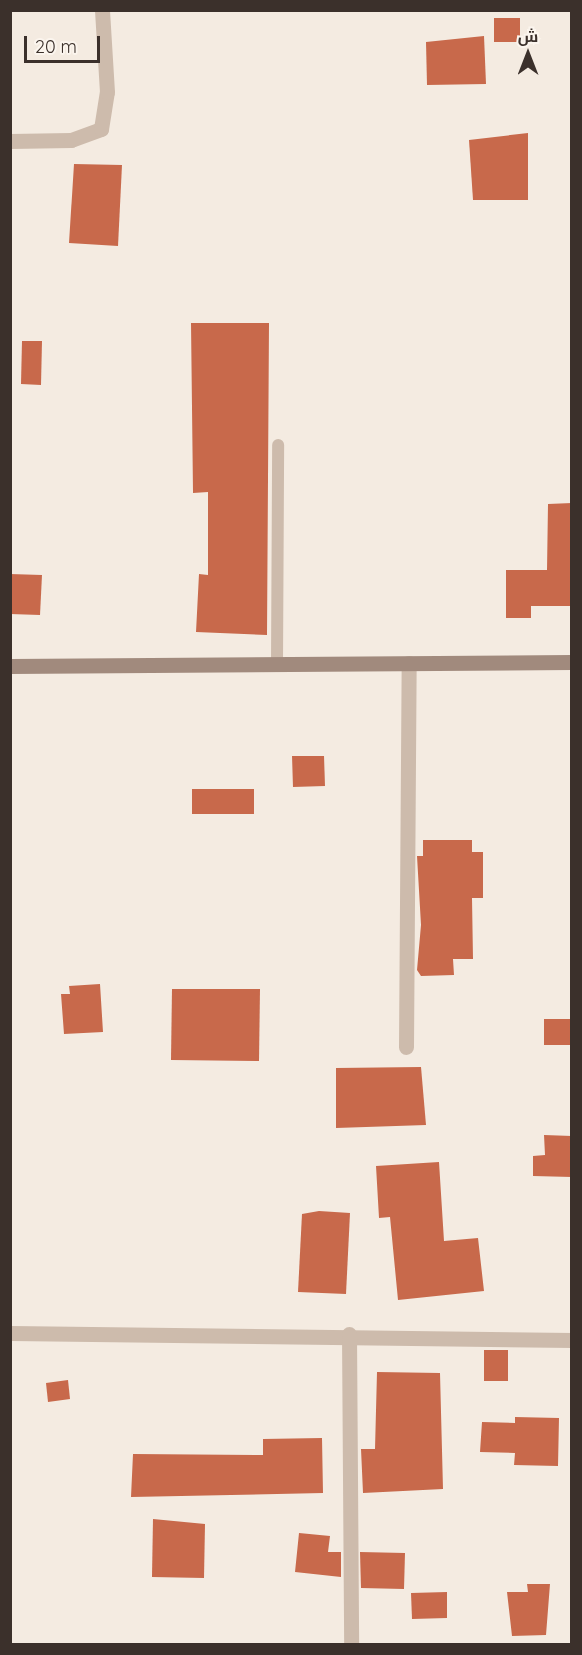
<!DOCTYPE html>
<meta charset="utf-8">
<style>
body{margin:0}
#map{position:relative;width:582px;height:1655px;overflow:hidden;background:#f4ebe1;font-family:Quicksand,Cairo,sans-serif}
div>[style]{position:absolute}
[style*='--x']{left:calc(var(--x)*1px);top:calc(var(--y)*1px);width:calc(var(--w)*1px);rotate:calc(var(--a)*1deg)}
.building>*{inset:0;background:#c8694b}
.service>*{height:12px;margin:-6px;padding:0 6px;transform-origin:6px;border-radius:6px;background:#cdbbac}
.minor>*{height:15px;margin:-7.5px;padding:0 7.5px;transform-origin:7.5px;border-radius:7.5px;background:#cdbbac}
.secondary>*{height:15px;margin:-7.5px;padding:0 7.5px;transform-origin:7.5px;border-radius:7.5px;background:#a18a7d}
span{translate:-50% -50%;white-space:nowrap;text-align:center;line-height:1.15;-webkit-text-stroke:5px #fbf5ee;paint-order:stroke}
.frame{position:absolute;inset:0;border:12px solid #3b302b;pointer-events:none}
.north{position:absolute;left:498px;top:24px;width:60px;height:60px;-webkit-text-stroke:4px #fbf5ee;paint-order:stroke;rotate:0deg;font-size:16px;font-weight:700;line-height:24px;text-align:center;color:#3b302b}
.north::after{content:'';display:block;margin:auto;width:21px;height:27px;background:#3b302b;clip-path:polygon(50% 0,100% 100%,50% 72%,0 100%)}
.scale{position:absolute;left:24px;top:36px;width:76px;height:27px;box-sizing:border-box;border:3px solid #3b302b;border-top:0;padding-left:8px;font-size:18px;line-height:21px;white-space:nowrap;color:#3b302b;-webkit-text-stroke:4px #fbf5ee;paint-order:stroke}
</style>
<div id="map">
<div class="building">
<i style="clip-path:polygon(494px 18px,520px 18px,520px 42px,494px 42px)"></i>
<i style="clip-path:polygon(484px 36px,486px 84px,427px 85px,426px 42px)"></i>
<i style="clip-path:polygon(528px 133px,528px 200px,473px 200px,469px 140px)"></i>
<i style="clip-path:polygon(74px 164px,122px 165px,118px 246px,69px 243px)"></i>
<i style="clip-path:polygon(191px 323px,269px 323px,267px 635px,196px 632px,199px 574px,208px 575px,208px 492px,193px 493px)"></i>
<i style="clip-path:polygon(22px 341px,42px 341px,41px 385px,21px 384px)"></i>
<i style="clip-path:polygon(572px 503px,572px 606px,531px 606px,531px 618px,506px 618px,506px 570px,547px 570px,548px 504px)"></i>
<i style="clip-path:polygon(10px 574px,42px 575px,40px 615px,10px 614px)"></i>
<i style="clip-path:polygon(292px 756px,324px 756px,325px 786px,293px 787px)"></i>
<i style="clip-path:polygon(192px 789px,254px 789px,254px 814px,192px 814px)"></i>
<i style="clip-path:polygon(423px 840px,472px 840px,472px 852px,483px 852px,483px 898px,472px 898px,473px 959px,453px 959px,454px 975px,421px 976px,417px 970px,421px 925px,417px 856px,423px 856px)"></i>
<i style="clip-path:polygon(100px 984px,103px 1032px,64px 1034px,61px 994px,70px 994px,69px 986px)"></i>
<i style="clip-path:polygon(172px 989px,260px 989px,259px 1061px,171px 1060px)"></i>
<i style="clip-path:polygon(544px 1019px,572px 1019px,572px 1045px,544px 1045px)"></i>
<i style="clip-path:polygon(421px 1067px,426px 1125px,336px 1128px,336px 1068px)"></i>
<i style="clip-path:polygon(544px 1135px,572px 1136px,572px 1177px,533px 1176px,533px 1156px,545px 1155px)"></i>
<i style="clip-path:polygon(439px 1162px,444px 1241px,478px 1238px,484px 1291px,398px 1300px,390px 1217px,379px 1218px,376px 1166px)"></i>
<i style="clip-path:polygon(319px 1211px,350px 1213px,346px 1294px,298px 1292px,302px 1214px)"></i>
<i style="clip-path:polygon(484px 1350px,508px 1350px,508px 1381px,484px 1381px)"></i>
<i style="clip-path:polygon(377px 1372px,440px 1373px,443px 1489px,363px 1493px,361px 1449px,375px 1449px)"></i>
<i style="clip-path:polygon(68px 1380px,70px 1399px,48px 1402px,46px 1383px)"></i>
<i style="clip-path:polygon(515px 1417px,559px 1418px,558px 1466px,514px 1465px,515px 1453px,480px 1452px,482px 1422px,515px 1423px)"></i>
<i style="clip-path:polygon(322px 1438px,323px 1493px,131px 1497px,133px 1454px,263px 1455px,263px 1439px)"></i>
<i style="clip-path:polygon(153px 1519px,205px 1524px,204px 1578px,152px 1577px)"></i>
<i style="clip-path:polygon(299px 1533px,330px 1536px,328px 1552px,341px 1552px,341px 1577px,295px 1572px)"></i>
<i style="clip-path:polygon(360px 1552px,405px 1553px,404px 1589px,361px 1588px)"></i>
<i style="clip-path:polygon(527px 1584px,550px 1584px,546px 1635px,512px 1636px,507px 1592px,528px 1592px)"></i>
<i style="clip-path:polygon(447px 1592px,447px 1618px,412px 1619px,411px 1593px)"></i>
</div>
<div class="service">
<i style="--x:277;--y:664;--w:219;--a:-89.7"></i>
</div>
<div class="minor">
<i style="--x:10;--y:141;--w:61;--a:-0.9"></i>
<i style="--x:71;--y:140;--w:32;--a:-20"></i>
<i style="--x:101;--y:129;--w:37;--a:-81"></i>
<i style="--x:107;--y:92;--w:82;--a:-93.5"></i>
<i style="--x:406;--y:1047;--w:384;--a:-89.6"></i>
<i style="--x:10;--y:1333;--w:562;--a:0.71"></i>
<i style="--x:349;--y:1334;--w:310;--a:89.6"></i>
</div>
<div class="secondary">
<i style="--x:10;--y:666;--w:562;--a:-0.41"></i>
</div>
<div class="frame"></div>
<div class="north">ش</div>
<div class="scale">20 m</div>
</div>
